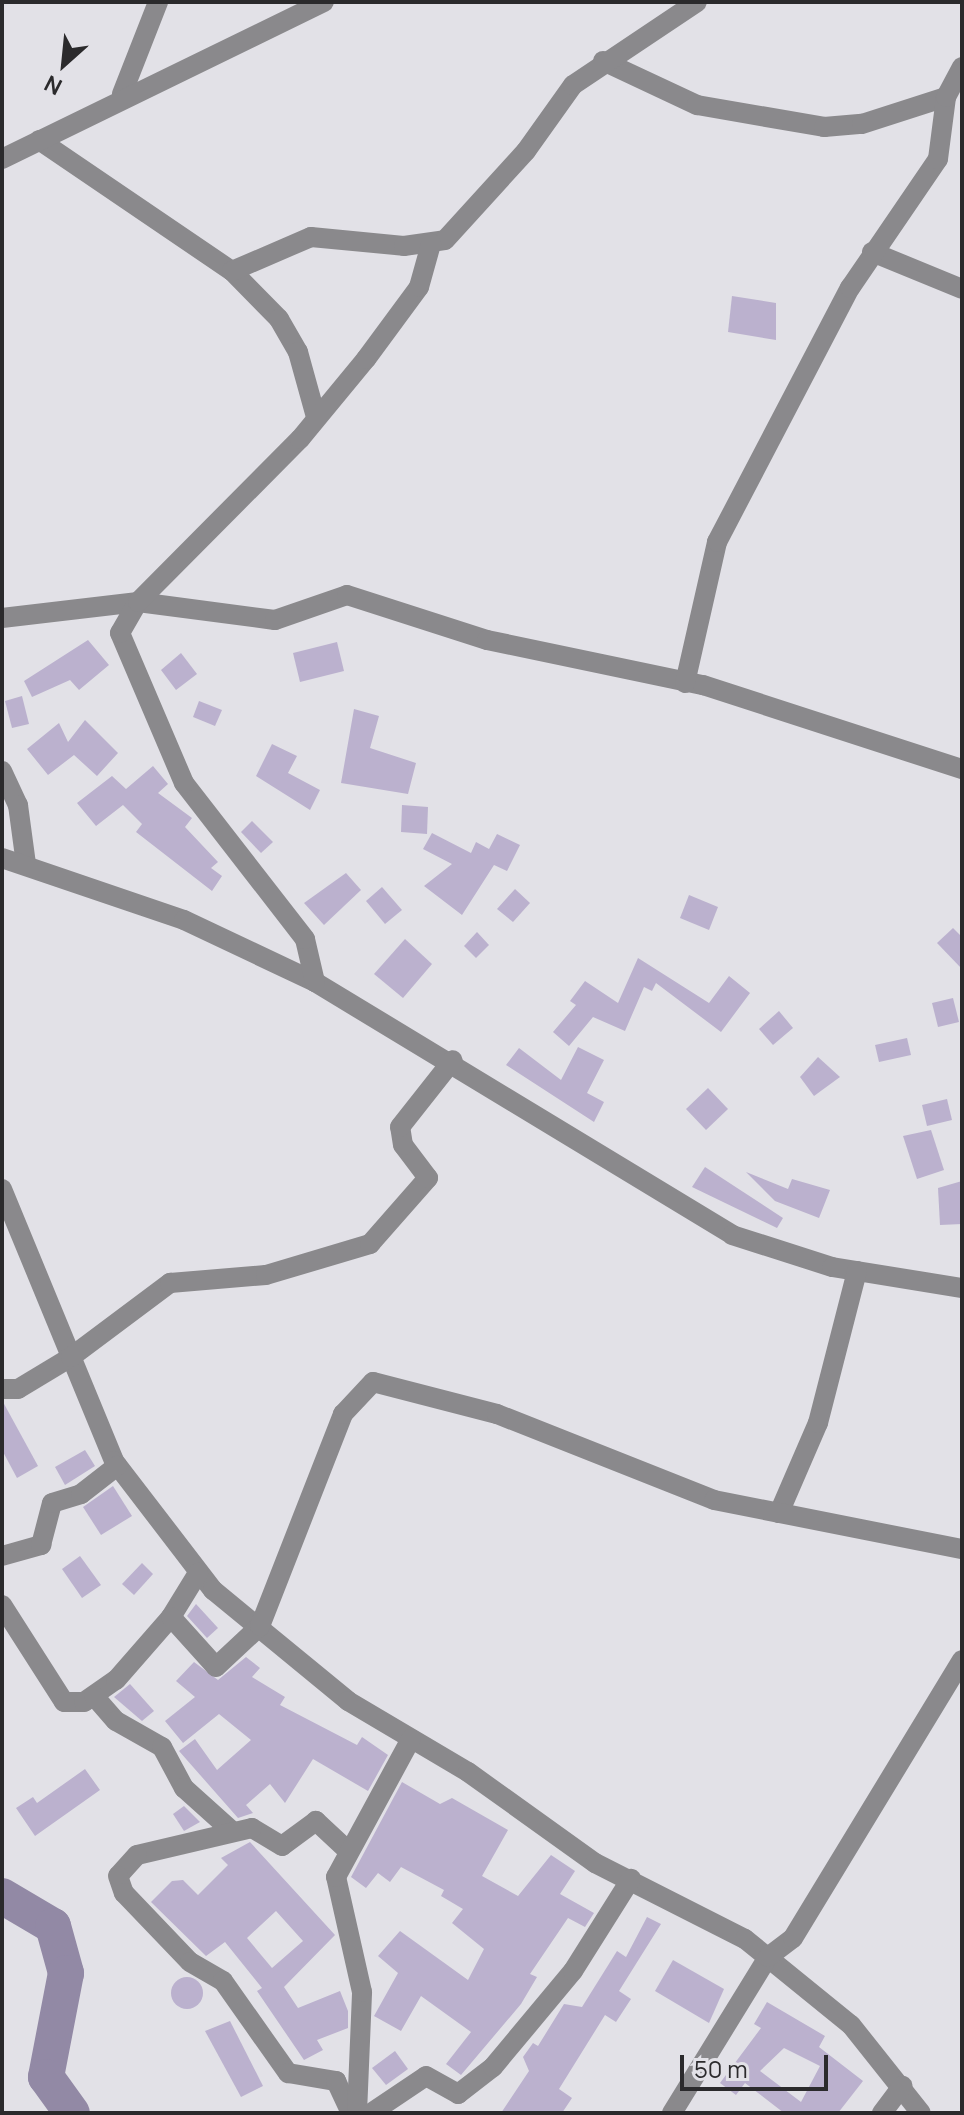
<!DOCTYPE html>
<style>
body{margin:0}
#map{position:relative;width:964px;height:2115px;overflow:hidden;background:#e2e1e7;font-family:Manrope,sans-serif}
div>[style]{position:absolute}
[style*='--x']{left:calc(var(--x)*1px);top:calc(var(--y)*1px);width:calc(var(--w)*1px);rotate:calc(var(--a)*1deg)}
.river>*{height:36px;margin:-18px;padding:0 18px;transform-origin:18px;border-radius:18px;background:#9289a5}
.building>*{inset:0;background:#bbb1ce}
.round{border-radius:50%}
.minor>*{height:20px;margin:-10px;padding:0 10px;transform-origin:10px;border-radius:10px;background:#8a898c}
span{translate:-50% -50%;white-space:nowrap;text-align:center;line-height:1.15;-webkit-text-stroke:7px #e2e1e7;paint-order:stroke}
.frame{position:absolute;inset:0;border:4px solid #2b2a2c;pointer-events:none}
.north{position:absolute;left:24px;top:24px;width:80px;height:80px;-webkit-text-stroke:6px #e2e1e7;paint-order:stroke;rotate:207deg;font-size:22px;font-weight:700;line-height:32px;text-align:center;color:#2b2a2c}
.north::after{content:'';display:block;margin:auto;width:28px;height:36px;background:#2b2a2c;clip-path:polygon(50% 0,100% 100%,50% 72%,0 100%)}
.scale{position:absolute;left:680px;top:2055px;width:148px;height:36px;box-sizing:border-box;border:4px solid #2b2a2c;border-top:0;padding-left:10px;font-size:24px;line-height:28px;white-space:nowrap;color:#2b2a2c;-webkit-text-stroke:6px #e2e1e7;paint-order:stroke}
</style>
<div id="map">
<div class="river">
<i style="--x:2;--y:1896;--w:59;--a:30.5"></i>
<i style="--x:53;--y:1926;--w:49;--a:74.5"></i>
<i style="--x:66;--y:1973;--w:106;--a:100.9"></i>
<i style="--x:46;--y:2077;--w:44;--a:54.2"></i>
</div>
<div class="building">
<i style="clip-path:polygon(732px 296px,776px 303px,776px 340px,728px 332px)"></i>
<i style="clip-path:polygon(88px 640px,109px 665px,79px 690px,70px 680px,32px 697px,24px 681px)"></i>
<i style="clip-path:polygon(337px 642px,344px 671px,300px 682px,293px 653px)"></i>
<i style="clip-path:polygon(181px 653px,197px 674px,176px 690px,161px 670px)"></i>
<i style="clip-path:polygon(22px 696px,29px 724px,12px 728px,5px 701px)"></i>
<i style="clip-path:polygon(199px 701px,222px 710px,215px 726px,193px 717px)"></i>
<i style="clip-path:polygon(354px 709px,379px 716px,370px 748px,416px 763px,408px 794px,341px 783px)"></i>
<i style="clip-path:polygon(85px 720px,118px 753px,97px 776px,74px 755px,48px 775px,27px 749px,59px 723px,68px 742px)"></i>
<i style="clip-path:polygon(272px 744px,297px 756px,288px 773px,320px 790px,310px 810px,256px 776px)"></i>
<i style="clip-path:polygon(153px 766px,168px 784px,158px 793px,192px 818px,185px 827px,218px 862px,211px 868px,222px 876px,212px 891px,136px 832px,142px 824px,123px 805px,96px 826px,77px 803px,112px 776px,126px 789px)"></i>
<i style="clip-path:polygon(402px 805px,428px 807px,427px 834px,401px 832px)"></i>
<i style="clip-path:polygon(252px 821px,273px 842px,261px 853px,241px 832px)"></i>
<i style="clip-path:polygon(432px 833px,471px 853px,476px 842px,489px 849px,497px 834px,520px 845px,507px 871px,494px 865px,462px 915px,424px 886px,452px 864px,423px 849px)"></i>
<i style="clip-path:polygon(346px 873px,361px 890px,324px 925px,304px 903px)"></i>
<i style="clip-path:polygon(382px 887px,402px 910px,385px 924px,366px 901px)"></i>
<i style="clip-path:polygon(515px 889px,530px 903px,513px 922px,497px 909px)"></i>
<i style="clip-path:polygon(689px 895px,718px 907px,709px 930px,680px 918px)"></i>
<i style="clip-path:polygon(953px 928px,962px 937px,962px 969px,937px 943px)"></i>
<i style="clip-path:polygon(477px 932px,489px 945px,476px 958px,464px 946px)"></i>
<i style="clip-path:polygon(405px 939px,432px 964px,403px 998px,374px 974px)"></i>
<i style="clip-path:polygon(638px 958px,709px 1003px,729px 976px,750px 993px,721px 1032px,656px 983px,652px 991px,644px 987px,625px 1031px,593px 1017px,569px 1046px,553px 1032px,576px 1005px,570px 1001px,585px 981px,618px 1003px)"></i>
<i style="clip-path:polygon(953px 998px,959px 1022px,938px 1027px,932px 1003px)"></i>
<i style="clip-path:polygon(779px 1011px,793px 1028px,773px 1045px,759px 1029px)"></i>
<i style="clip-path:polygon(907px 1038px,911px 1055px,879px 1062px,875px 1045px)"></i>
<i style="clip-path:polygon(578px 1047px,604px 1060px,587px 1093px,604px 1102px,594px 1122px,506px 1065px,519px 1048px,561px 1080px)"></i>
<i style="clip-path:polygon(818px 1057px,840px 1077px,814px 1096px,800px 1077px)"></i>
<i style="clip-path:polygon(708px 1088px,728px 1109px,706px 1130px,686px 1109px)"></i>
<i style="clip-path:polygon(947px 1099px,952px 1120px,927px 1126px,922px 1105px)"></i>
<i style="clip-path:polygon(931px 1130px,944px 1170px,917px 1179px,903px 1136px)"></i>
<i style="clip-path:polygon(705px 1167px,783px 1218px,777px 1228px,692px 1187px)"></i>
<i style="clip-path:polygon(746px 1172px,788px 1189px,792px 1179px,830px 1190px,819px 1218px,775px 1201px)"></i>
<i style="clip-path:polygon(962px 1181px,962px 1224px,940px 1225px,938px 1188px)"></i>
<i style="clip-path:polygon(3px 1402px,38px 1466px,17px 1478px,2px 1450px)"></i>
<i style="clip-path:polygon(85px 1450px,95px 1466px,65px 1485px,55px 1467px)"></i>
<i style="clip-path:polygon(113px 1486px,132px 1516px,101px 1535px,83px 1507px)"></i>
<i style="clip-path:polygon(80px 1556px,101px 1585px,82px 1598px,62px 1569px)"></i>
<i style="clip-path:polygon(142px 1563px,153px 1574px,134px 1595px,122px 1584px)"></i>
<i style="clip-path:polygon(196px 1604px,218px 1628px,207px 1638px,187px 1616px)"></i>
<i style="clip-path:polygon(246px 1657px,260px 1668px,252px 1677px,285px 1697px,280px 1705px,357px 1745px,362px 1737px,388px 1755px,368px 1791px,313px 1759px,285px 1803px,270px 1784px,246px 1805px,253px 1813px,238px 1818px,179px 1751px,195px 1739px,217px 1770px,251px 1740px,219px 1714px,183px 1743px,165px 1721px,195px 1697px,176px 1681px,194px 1662px,218px 1680px)"></i>
<i style="clip-path:polygon(130px 1684px,154px 1711px,142px 1721px,114px 1697px)"></i>
<i style="clip-path:polygon(85px 1769px,100px 1790px,35px 1836px,16px 1808px,33px 1797px,37px 1803px)"></i>
<i style="clip-path:polygon(402px 1782px,440px 1804px,452px 1798px,508px 1830px,482px 1876px,518px 1896px,551px 1855px,575px 1871px,560px 1894px,594px 1913px,585px 1927px,568px 1918px,530px 1974px,537px 1977px,521px 2004px,461px 2075px,446px 2064px,471px 2032px,421px 1996px,401px 2031px,374px 2016px,398px 1973px,378px 1956px,400px 1931px,468px 1980px,484px 1949px,452px 1923px,463px 1909px,441px 1896px,444px 1890px,401px 1867px,390px 1882px,378px 1873px,366px 1888px,351px 1877px)"></i>
<i style="clip-path:polygon(184px 1806px,200px 1822px,184px 1831px,173px 1814px)"></i>
<i style="clip-path:polygon(evenodd,250px 1842px,335px 1935px,284px 1987px,298px 2008px,340px 1991px,348px 2011px,348px 2028px,317px 2040px,323px 2050px,304px 2060px,257px 1991px,262px 1988px,225px 1942px,206px 1956px,151px 1902px,172px 1881px,183px 1880px,198px 1895px,228px 1865px,221px 1858px,250px 1842px,276px 1911px,303px 1941px,272px 1968px,247px 1938px,276px 1911px)"></i>
<i style="clip-path:polygon(647px 1917px,661px 1924px,619px 1991px,631px 1999px,616px 2022px,605px 2015px,559px 2089px,572px 2098px,562px 2113px,501px 2113px,529px 2071px,523px 2057px,533px 2043px,538px 2046px,564px 2004px,582px 2007px,617px 1951px,626px 1957px)"></i>
<i style="clip-path:polygon(673px 1960px,724px 1989px,709px 2023px,655px 1991px)"></i>
<i class="round" style="left:171px;top:1977px;width:32px;height:32px"></i>
<i style="clip-path:polygon(evenodd,767px 2002px,825px 2036px,819px 2047px,863px 2081px,838px 2113px,784px 2113px,745px 2083px,736px 2095px,720px 2083px,761px 2028px,754px 2024px,767px 2002px,784px 2048px,820px 2066px,801px 2102px,760px 2071px,784px 2048px)"></i>
<i style="clip-path:polygon(230px 2021px,263px 2086px,241px 2097px,205px 2031px)"></i>
<i style="clip-path:polygon(395px 2051px,408px 2069px,386px 2085px,372px 2068px)"></i>
</div>
<div class="minor">
<i style="--x:603;--y:61;--w:104;--a:25.1"></i>
<i style="--x:697;--y:105;--w:129;--a:9.8"></i>
<i style="--x:824;--y:127;--w:38;--a:-5"></i>
<i style="--x:862;--y:124;--w:88;--a:-17.8"></i>
<i style="--x:122;--y:94;--w:99;--a:-68.6"></i>
<i style="--x:39;--y:140;--w:233;--a:34.2"></i>
<i style="--x:232;--y:271;--w:67;--a:45.6"></i>
<i style="--x:279;--y:319;--w:38;--a:60"></i>
<i style="--x:298;--y:352;--w:67;--a:74.5"></i>
<i style="--x:2;--y:159;--w:358;--a:-26"></i>
<i style="--x:872;--y:252;--w:97;--a:22.3"></i>
<i style="--x:232;--y:271;--w:86;--a:-23.3"></i>
<i style="--x:311;--y:237;--w:93;--a:5.5"></i>
<i style="--x:404;--y:246;--w:41;--a:-8.3"></i>
<i style="--x:445;--y:240;--w:120;--a:-47.7"></i>
<i style="--x:526;--y:151;--w:81;--a:-54.5"></i>
<i style="--x:573;--y:85;--w:149;--a:-33.8"></i>
<i style="--x:2;--y:618;--w:137;--a:-6.7"></i>
<i style="--x:138;--y:602;--w:138;--a:7.5"></i>
<i style="--x:275;--y:620;--w:76;--a:-19.1"></i>
<i style="--x:347;--y:595;--w:147;--a:17.8"></i>
<i style="--x:487;--y:640;--w:221;--a:11.8"></i>
<i style="--x:703;--y:685;--w:272;--a:18"></i>
<i style="--x:685;--y:683;--w:145;--a:-77.2"></i>
<i style="--x:717;--y:542;--w:287;--a:-62.4"></i>
<i style="--x:850;--y:288;--w:156;--a:-55.7"></i>
<i style="--x:938;--y:159;--w:63;--a:-82.6"></i>
<i style="--x:946;--y:97;--w:34;--a:-62"></i>
<i style="--x:2;--y:771;--w:38;--a:65"></i>
<i style="--x:18;--y:805;--w:60;--a:82.3"></i>
<i style="--x:2;--y:858;--w:192;--a:18.8"></i>
<i style="--x:184;--y:920;--w:145;--a:25.3"></i>
<i style="--x:315;--y:982;--w:488;--a:31.2"></i>
<i style="--x:732;--y:1235;--w:105;--a:17.7"></i>
<i style="--x:832;--y:1267;--w:132;--a:9.2"></i>
<i style="--x:315;--y:982;--w:44;--a:-103.1"></i>
<i style="--x:305;--y:939;--w:197;--a:-127.8"></i>
<i style="--x:184;--y:783;--w:163;--a:-113.1"></i>
<i style="--x:120;--y:633;--w:36;--a:-60"></i>
<i style="--x:138;--y:602;--w:230;--a:-45.2"></i>
<i style="--x:300;--y:439;--w:104;--a:-50.5"></i>
<i style="--x:366;--y:359;--w:89;--a:-53.6"></i>
<i style="--x:419;--y:287;--w:45;--a:-74.4"></i>
<i style="--x:2;--y:1189;--w:294;--a:67.6"></i>
<i style="--x:114;--y:1461;--w:163;--a:52.5"></i>
<i style="--x:213;--y:1590;--w:175;--a:39.4"></i>
<i style="--x:348;--y:1701;--w:139;--a:30.6"></i>
<i style="--x:468;--y:1772;--w:156;--a:35.6"></i>
<i style="--x:595;--y:1863;--w:168;--a:26.9"></i>
<i style="--x:745;--y:1939;--w:136;--a:39.1"></i>
<i style="--x:851;--y:2025;--w:112;--a:51.5"></i>
<i style="--x:2;--y:1389;--w:16;--a:0"></i>
<i style="--x:18;--y:1389;--w:62;--a:-31.1"></i>
<i style="--x:71;--y:1357;--w:124;--a:-36.8"></i>
<i style="--x:170;--y:1283;--w:96;--a:-4.8"></i>
<i style="--x:266;--y:1275;--w:109;--a:-16.6"></i>
<i style="--x:370;--y:1244;--w:88;--a:-48.7"></i>
<i style="--x:428;--y:1178;--w:41;--a:-127.1"></i>
<i style="--x:403;--y:1145;--w:18;--a:-99"></i>
<i style="--x:400;--y:1127;--w:85;--a:-51.7"></i>
<i style="--x:779;--y:1513;--w:98;--a:-66.6"></i>
<i style="--x:818;--y:1423;--w:157;--a:-75.6"></i>
<i style="--x:2;--y:1556;--w:41;--a:-15.8"></i>
<i style="--x:41;--y:1545;--w:43;--a:-75.3"></i>
<i style="--x:52;--y:1503;--w:30;--a:-17"></i>
<i style="--x:81;--y:1494;--w:46;--a:-37.9"></i>
<i style="--x:2;--y:1605;--w:115;--a:57.4"></i>
<i style="--x:64;--y:1702;--w:20;--a:0"></i>
<i style="--x:84;--y:1702;--w:39;--a:-35"></i>
<i style="--x:116;--y:1680;--w:84;--a:-48.9"></i>
<i style="--x:171;--y:1617;--w:52;--a:-58.5"></i>
<i style="--x:171;--y:1617;--w:67;--a:48"></i>
<i style="--x:216;--y:1667;--w:60;--a:-43"></i>
<i style="--x:260;--y:1626;--w:228;--a:-68.6"></i>
<i style="--x:343;--y:1414;--w:44;--a:-46.8"></i>
<i style="--x:373;--y:1382;--w:128;--a:14.5"></i>
<i style="--x:497;--y:1414;--w:233;--a:21.6"></i>
<i style="--x:714;--y:1500;--w:253;--a:11.2"></i>
<i style="--x:94;--y:1696;--w:33;--a:49"></i>
<i style="--x:116;--y:1721;--w:53;--a:29.5"></i>
<i style="--x:162;--y:1747;--w:47;--a:61.8"></i>
<i style="--x:184;--y:1788;--w:64;--a:41.9"></i>
<i style="--x:345;--y:1848;--w:40;--a:-137"></i>
<i style="--x:316;--y:1821;--w:42;--a:143.7"></i>
<i style="--x:282;--y:1846;--w:35;--a:-149"></i>
<i style="--x:252;--y:1828;--w:118;--a:166.8"></i>
<i style="--x:137;--y:1855;--w:28;--a:132"></i>
<i style="--x:118;--y:1876;--w:18;--a:71"></i>
<i style="--x:124;--y:1893;--w:95;--a:46.3"></i>
<i style="--x:190;--y:1962;--w:38;--a:30"></i>
<i style="--x:223;--y:1981;--w:113;--a:54.8"></i>
<i style="--x:288;--y:2073;--w:49;--a:9.5"></i>
<i style="--x:336;--y:2081;--w:35;--a:65"></i>
<i style="--x:357;--y:2113;--w:121;--a:-87.6"></i>
<i style="--x:362;--y:1992;--w:118;--a:-102.7"></i>
<i style="--x:336;--y:1877;--w:157;--a:-61.5"></i>
<i style="--x:371;--y:2113;--w:66;--a:-33.9"></i>
<i style="--x:426;--y:2076;--w:37;--a:29"></i>
<i style="--x:458;--y:2094;--w:44;--a:-37.6"></i>
<i style="--x:493;--y:2067;--w:125;--a:-50.2"></i>
<i style="--x:573;--y:1971;--w:109;--a:-57.8"></i>
<i style="--x:672;--y:2113;--w:183;--a:-58.4"></i>
<i style="--x:768;--y:1957;--w:31;--a:-37"></i>
<i style="--x:793;--y:1938;--w:325;--a:-58.7"></i>
<i style="--x:882;--y:2113;--w:34;--a:-53"></i>
</div>
<div class="frame"></div>
<div class="north">N</div>
<div class="scale">50 m</div>
</div>
